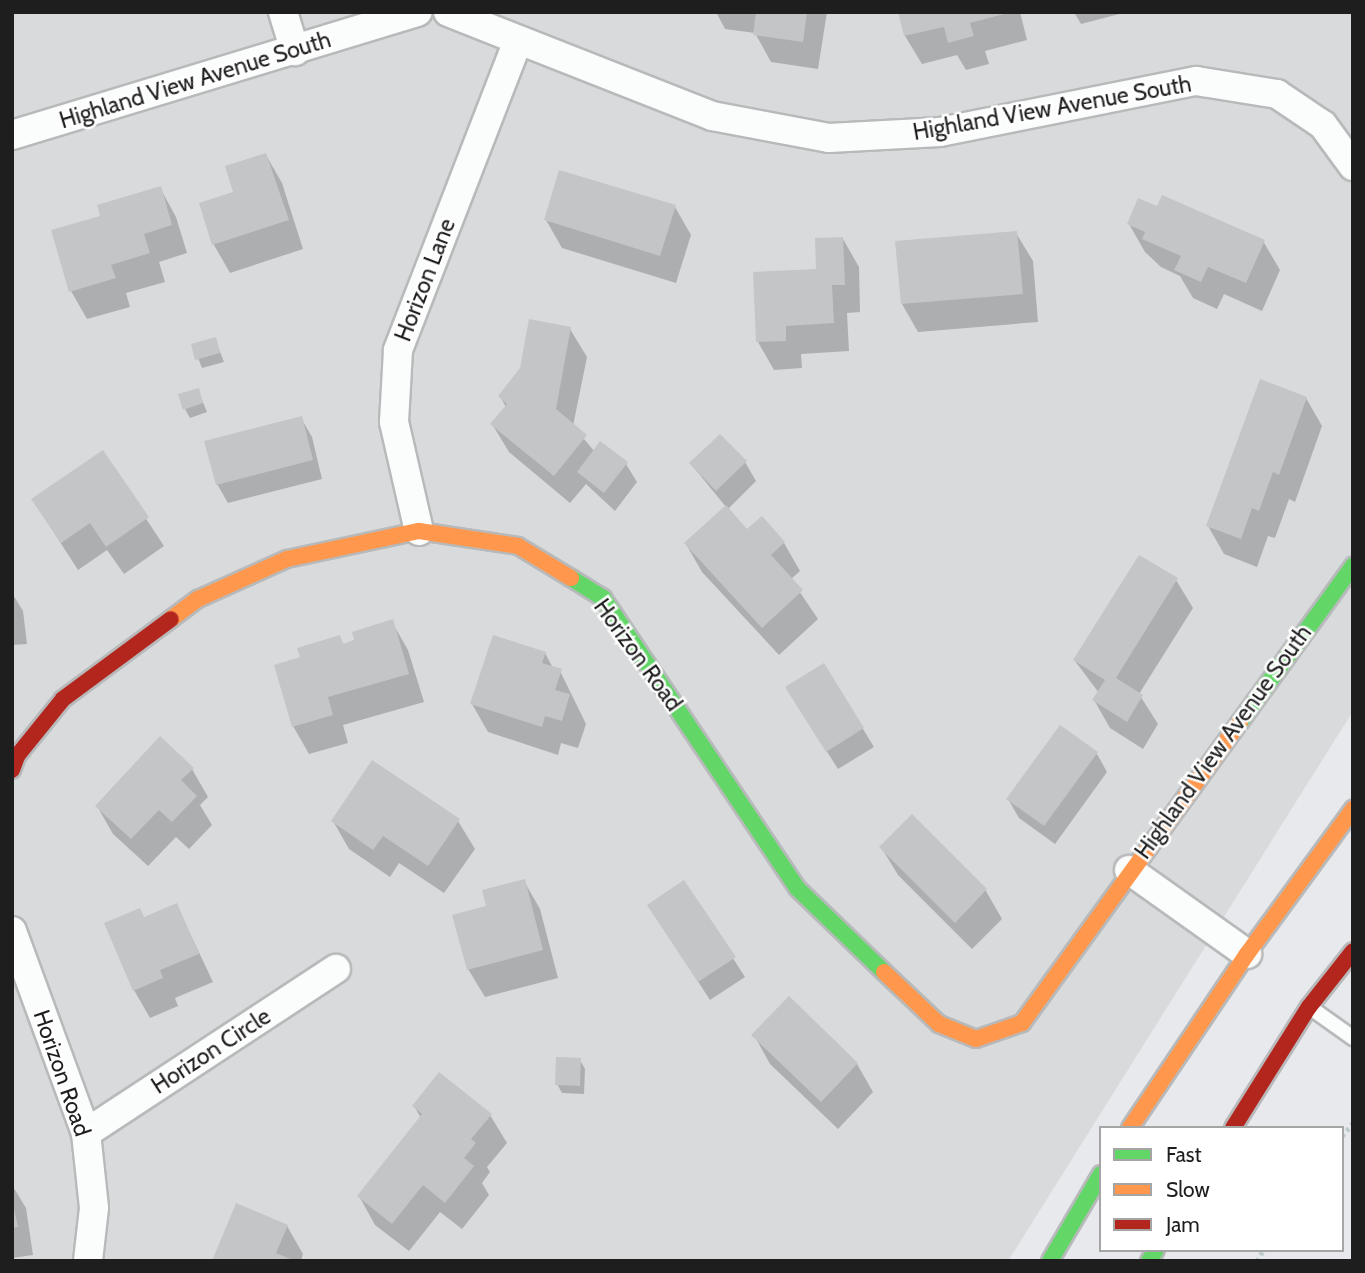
<!DOCTYPE html>
<style>
body{margin:0}
#map{position:relative;width:1365px;height:1273px;overflow:hidden;background:#e7e9ec;font-family:Cabin,sans-serif}
div>[style]{position:absolute}
[style*='--x']{left:calc(var(--x)*1px);top:calc(var(--y)*1px);width:calc(var(--w)*1px);rotate:calc(var(--a)*1deg)}
.residential>*{inset:0;background:#d8dadb}
.shadow>*{inset:0;background:#0003}
.building>*{inset:0;background:#c3c5c7}
.path>*{height:4.5px;margin-top:-2.25px;transform-origin:0;background:repeating-linear-gradient(90deg,#c1cdcd 0 3.5px,transparent 0 7px)}
.roads{filter:drop-shadow(2px 0 #b8b9ba) drop-shadow(-2px 0 #b8b9ba) drop-shadow(0 2px #b8b9ba) drop-shadow(0 -2px #b8b9ba)}
.lane>*{height:14px;margin:-7px;padding:0 7px;transform-origin:7px;border-radius:7px;background:#fbfcfc}
.street>*{height:28px;margin:-14px;padding:0 14px;transform-origin:14px;border-radius:14px;background:#fbfcfc}
.fast>*{height:16px;margin:-8px;padding:0 8px;transform-origin:8px;border-radius:8px;background:#63d668}
.slow>*{height:16px;margin:-8px;padding:0 8px;transform-origin:8px;border-radius:8px;background:#ff974d}
.jam>*{height:16px;margin:-8px;padding:0 8px;transform-origin:8px;border-radius:8px;background:#b3261e}
span{translate:-50% -50%;white-space:nowrap;text-align:center;line-height:1.15;-webkit-text-stroke:5px #fff;paint-order:stroke}
.street-label{font-size:23px;color:#1e1e1e}
.frame{position:absolute;inset:0;border:14px solid #1e1e1e;pointer-events:none}
.legend{position:absolute;left:1099px;top:1126px;width:245px;height:126px;box-sizing:border-box;background:#fff;border:2px solid #a5a5a5;margin:0;padding:9px 12px;list-style:none;font-size:21px;color:#1e1e1e}
.legend li{display:flex;align-items:center;gap:14px;height:35px}
.legend b{width:35px;border:2px solid #a5a5a5}
</style>
<div id="map">
<div class="residential">
<i style="clip-path:polygon(12px 12px,1353px 12px,1353px 711px,1008px 1261px,12px 1261px)"></i>
</div>
<div class="shadow">
<i style="clip-path:polygon(716px 12px,827px 12px,818px 69px,771px 62px,755px 33px,725px 29px)"></i>
<i style="clip-path:polygon(900px 12px,1020px 12px,1027px 40px,985px 51px,989px 64px,966px 70px,957px 55px,922px 64px,905px 36px)"></i>
<i style="clip-path:polygon(1074px 12px,1127px 12px,1081px 24px)"></i>
<i style="clip-path:polygon(266px 155px,282px 183px,303px 249px,230px 273px,214px 245px,201px 204px,235px 193px)"></i>
<i style="clip-path:polygon(160px 188px,176px 217px,187px 253px,159px 262px,165px 282px,126px 293px,130px 307px,87px 319px,71px 291px,103px 217px)"></i>
<i style="clip-path:polygon(675px 207px,691px 235px,676px 283px,562px 248px,546px 220px)"></i>
<i style="clip-path:polygon(1129px 224px,1263px 241px,1280px 270px,1262px 311px,1224px 294px,1217px 309px,1193px 298px,1180px 276px,1161px 267px,1145px 252px)"></i>
<i style="clip-path:polygon(1016px 233px,1033px 261px,1038px 322px,918px 332px,902px 304px)"></i>
<i style="clip-path:polygon(843px 239px,859px 267px,860px 312px,847px 313px,849px 351px,801px 354px,802px 368px,774px 370px,758px 342px)"></i>
<i style="clip-path:polygon(570px 329px,587px 357px,573px 426px,595px 452px,626px 464px,637px 482px,615px 511px,586px 484px,570px 503px,509px 452px,492px 424px,506px 407px,500px 396px)"></i>
<i style="clip-path:polygon(215px 339px,224px 362px,202px 368px,193px 345px)"></i>
<i style="clip-path:polygon(198px 390px,207px 412px,190px 418px,185px 409px)"></i>
<i style="clip-path:polygon(1306px 398px,1322px 426px,1295px 502px,1289px 499px,1275px 538px,1268px 536px,1257px 567px,1224px 554px,1208px 526px)"></i>
<i style="clip-path:polygon(301px 418px,312px 437px,322px 479px,228px 503px,217px 484px)"></i>
<i style="clip-path:polygon(102px 452px,164px 546px,124px 574px,107px 550px,78px 570px,33px 500px)"></i>
<i style="clip-path:polygon(745px 462px,756px 481px,727px 510px,747px 532px,784px 543px,800px 571px,791px 579px,818px 619px,779px 655px,702px 572px,686px 544px,726px 507px,691px 464px)"></i>
<i style="clip-path:polygon(1176px 580px,1193px 608px,1139px 694px,1158px 724px,1143px 749px,1110px 728px,1094px 700px,1099px 693px,1075px 661px)"></i>
<i style="clip-path:polygon(12px 593px,23px 611px,27px 644px,12px 645px)"></i>
<i style="clip-path:polygon(392px 622px,408px 650px,424px 702px,343px 725px,348px 743px,309px 754px,293px 726px,302px 659px,339px 637px,344px 645px)"></i>
<i style="clip-path:polygon(545px 653px,553px 668px,560px 671px,586px 724px,578px 748px,561px 743px,558px 755px,488px 732px,472px 704px)"></i>
<i style="clip-path:polygon(798px 706px,863px 729px,874px 747px,838px 769px)"></i>
<i style="clip-path:polygon(1097px 754px,1107px 772px,1055px 844px,1019px 818px,1008px 799px)"></i>
<i style="clip-path:polygon(192px 769px,208px 797px,200px 805px,212px 825px,189px 849px,176px 837px,148px 866px,113px 834px,97px 806px)"></i>
<i style="clip-path:polygon(912px 816px,986px 891px,1002px 919px,972px 949px,898px 875px,881px 847px)"></i>
<i style="clip-path:polygon(333px 821px,458px 821px,475px 849px,444px 893px,399px 863px,390px 877px,349px 849px)"></i>
<i style="clip-path:polygon(524px 881px,540px 909px,558px 978px,485px 997px,468px 969px,488px 907px)"></i>
<i style="clip-path:polygon(684px 882px,745px 977px,710px 1000px,649px 906px)"></i>
<i style="clip-path:polygon(177px 906px,213px 982px,175px 998px,178px 1006px,150px 1018px,134px 990px,144px 919px)"></i>
<i style="clip-path:polygon(789px 999px,857px 1064px,873px 1092px,838px 1129px,770px 1064px,754px 1035px)"></i>
<i style="clip-path:polygon(580px 1060px,585px 1069px,584px 1094px,562px 1093px,557px 1084px)"></i>
<i style="clip-path:polygon(414px 1106px,490px 1115px,507px 1143px,487px 1167px,490px 1172px,482px 1183px,489px 1195px,462px 1229px,440px 1212px,409px 1251px,375px 1225px,359px 1196px,421px 1118px)"></i>
<i style="clip-path:polygon(12px 1185px,26px 1208px,33px 1255px,12px 1258px)"></i>
<i style="clip-path:polygon(287px 1226px,303px 1254px,301px 1261px,214px 1261px)"></i>
</div>
<div class="building">
<i style="clip-path:polygon(756px 12px,807px 12px,803px 42px,753px 35px)"></i>
<i style="clip-path:polygon(898px 12px,1008px 12px,1008px 13px,970px 23px,974px 36px,948px 43px,944px 27px,904px 36px)"></i>
<i style="clip-path:polygon(266px 153px,289px 220px,212px 245px,199px 203px,233px 192px,225px 166px)"></i>
<i style="clip-path:polygon(559px 170px,676px 205px,660px 256px,544px 220px)"></i>
<i style="clip-path:polygon(161px 186px,172px 225px,144px 234px,150px 253px,111px 265px,116px 278px,69px 292px,51px 230px,100px 216px,97px 205px)"></i>
<i style="clip-path:polygon(1162px 195px,1265px 240px,1246px 283px,1208px 267px,1201px 282px,1174px 270px,1181px 256px,1142px 239px,1145px 232px,1127px 224px,1138px 198px,1157px 206px)"></i>
<i style="clip-path:polygon(1017px 231px,1023px 294px,901px 304px,895px 241px)"></i>
<i style="clip-path:polygon(843px 237px,845px 285px,832px 285px,834px 323px,786px 326px,786px 341px,756px 342px,753px 272px,816px 269px,815px 238px)"></i>
<i style="clip-path:polygon(529px 319px,571px 327px,556px 409px,587px 435px,554px 476px,490px 424px,507px 404px,498px 396px,520px 368px)"></i>
<i style="clip-path:polygon(216px 337px,220px 353px,195px 360px,191px 344px)"></i>
<i style="clip-path:polygon(1260px 379px,1307px 397px,1279px 475px,1273px 472px,1259px 511px,1252px 508px,1241px 539px,1206px 526px)"></i>
<i style="clip-path:polygon(199px 388px,203px 403px,183px 410px,178px 394px)"></i>
<i style="clip-path:polygon(302px 416px,313px 460px,216px 485px,204px 441px)"></i>
<i style="clip-path:polygon(720px 434px,747px 461px,716px 491px,689px 463px)"></i>
<i style="clip-path:polygon(600px 441px,628px 462px,604px 493px,577px 472px)"></i>
<i style="clip-path:polygon(103px 450px,149px 517px,106px 547px,90px 523px,61px 543px,31px 499px)"></i>
<i style="clip-path:polygon(726px 505px,747px 529px,762px 516px,785px 542px,771px 555px,803px 590px,762px 628px,684px 543px)"></i>
<i style="clip-path:polygon(1139px 555px,1178px 578px,1116px 678px,1143px 695px,1127px 722px,1092px 700px,1105px 680px,1073px 660px)"></i>
<i style="clip-path:polygon(393px 619px,409px 674px,328px 697px,333px 715px,292px 727px,274px 665px,300px 657px,297px 648px,340px 635px,343px 644px,354px 640px,352px 632px)"></i>
<i style="clip-path:polygon(493px 635px,546px 652px,542px 663px,562px 669px,555px 690px,570px 694px,562px 721px,545px 716px,542px 727px,470px 704px)"></i>
<i style="clip-path:polygon(824px 663px,864px 728px,826px 752px,785px 687px)"></i>
<i style="clip-path:polygon(1060px 725px,1098px 752px,1044px 826px,1006px 799px)"></i>
<i style="clip-path:polygon(160px 736px,194px 768px,181px 780px,197px 796px,172px 822px,159px 810px,131px 839px,95px 806px)"></i>
<i style="clip-path:polygon(372px 760px,460px 819px,428px 866px,383px 836px,373px 850px,331px 821px)"></i>
<i style="clip-path:polygon(912px 814px,987px 889px,955px 923px,879px 847px)"></i>
<i style="clip-path:polygon(525px 879px,543px 950px,467px 970px,452px 915px,486px 906px,482px 890px)"></i>
<i style="clip-path:polygon(684px 880px,736px 957px,698px 982px,647px 905px)"></i>
<i style="clip-path:polygon(177px 903px,199px 954px,160px 970px,163px 978px,133px 991px,104px 923px,140px 908px,144px 917px)"></i>
<i style="clip-path:polygon(789px 996px,858px 1063px,821px 1102px,751px 1035px)"></i>
<i style="clip-path:polygon(556px 1057px,581px 1058px,580px 1086px,555px 1085px)"></i>
<i style="clip-path:polygon(439px 1072px,492px 1114px,471px 1139px,476px 1143px,464px 1158px,474px 1166px,445px 1203px,423px 1185px,392px 1224px,357px 1196px,422px 1114px,412px 1106px)"></i>
<i style="clip-path:polygon(12px 1200px,18px 1227px,12px 1228px)"></i>
<i style="clip-path:polygon(236px 1203px,288px 1225px,276px 1253px,295px 1261px,212px 1261px)"></i>
</div>
<div class="path">
<i style="--x:1342;--y:1136;--w:17;--a:-50"></i>
<i style="--x:1257;--y:1261;--w:13;--a:-61"></i>
</div>
<div class="roads">
<div class="lane">
<i style="--x:1311;--y:1008;--w:52;--a:35.5"></i>
</div>
<div class="street">
<i style="--x:283;--y:12;--w:41;--a:72.9"></i>
<i style="--x:448;--y:12;--w:284;--a:21.5"></i>
<i style="--x:712;--y:116;--w:119;--a:10.6"></i>
<i style="--x:829;--y:138;--w:111;--a:-3.1"></i>
<i style="--x:940;--y:132;--w:261;--a:-11.3"></i>
<i style="--x:1196;--y:81;--w:82;--a:9.1"></i>
<i style="--x:1277;--y:94;--w:55;--a:34"></i>
<i style="--x:1323;--y:125;--w:51;--a:53.8"></i>
<i style="--x:12;--y:135;--w:424;--a:-16.9"></i>
<i style="--x:419;--y:531;--w:112;--a:-102.9"></i>
<i style="--x:394;--y:422;--w:72;--a:-86.8"></i>
<i style="--x:398;--y:350;--w:332;--a:-68.8"></i>
<i style="--x:1129;--y:870;--w:145;--a:35.4"></i>
<i style="--x:12;--y:931;--w:215;--a:69.9"></i>
<i style="--x:86;--y:1133;--w:75;--a:83.9"></i>
<i style="--x:94;--y:1208;--w:53;--a:96.5"></i>
<i style="--x:86;--y:1133;--w:299;--a:-33.3"></i>
</div>
<div class="fast">
<i style="--x:571;--y:578;--w:38;--a:32"></i>
<i style="--x:603;--y:598;--w:349;--a:56.2"></i>
<i style="--x:797;--y:888;--w:121;--a:44"></i>
<i style="--x:1240;--y:722;--w:193;--a:-54.1"></i>
<i style="--x:1050;--y:1261;--w:101;--a:-59.6"></i>
<i style="--x:1149;--y:1261;--w:13;--a:-58"></i>
</div>
<div class="slow">
<i style="--x:171;--y:619;--w:34;--a:-37"></i>
<i style="--x:198;--y:599;--w:98;--a:-24.2"></i>
<i style="--x:287;--y:559;--w:135;--a:-12"></i>
<i style="--x:419;--y:531;--w:100;--a:8.6"></i>
<i style="--x:518;--y:546;--w:62;--a:31.1"></i>
<i style="--x:884;--y:972;--w:76;--a:43.4"></i>
<i style="--x:939;--y:1024;--w:40;--a:22"></i>
<i style="--x:976;--y:1039;--w:49;--a:-19.2"></i>
<i style="--x:1022;--y:1023;--w:372;--a:-54.1"></i>
<i style="--x:1130;--y:1128;--w:210;--a:-56.1"></i>
<i style="--x:1247;--y:954;--w:180;--a:-53.8"></i>
</div>
<div class="jam">
<i style="--x:12;--y:770;--w:15;--a:-70"></i>
<i style="--x:17;--y:756;--w:73;--a:-51.1"></i>
<i style="--x:63;--y:699;--w:134;--a:-36.5"></i>
<i style="--x:1233;--y:1128;--w:143;--a:-57.9"></i>
<i style="--x:1309;--y:1007;--w:71;--a:-51.8"></i>
</div>
</div>
<div class="street-label">
<span style="left:195px;top:80px;rotate:-17deg">Highland View Avenue South</span>
<span style="left:1052px;top:108px;rotate:-10deg">Highland View Avenue South</span>
<span style="left:425px;top:280px;rotate:-69deg">Horizon Lane</span>
<span style="left:638px;top:655px;rotate:54deg">Horizon Road</span>
<span style="left:1223px;top:742px;rotate:-54deg">Highland View Avenue South</span>
<span style="left:211px;top:1051px;rotate:-33deg">Horizon Circle</span>
<span style="left:62px;top:1073px;rotate:71deg">Horizon Road</span>
</div>
<div class="frame"></div>
<ul class="legend">
<li><b style="height:9px;background:#63d668"></b>Fast</li>
<li><b style="height:9px;background:#ff974d"></b>Slow</li>
<li><b style="height:9px;background:#b3261e"></b>Jam</li>
</ul>
</div>
